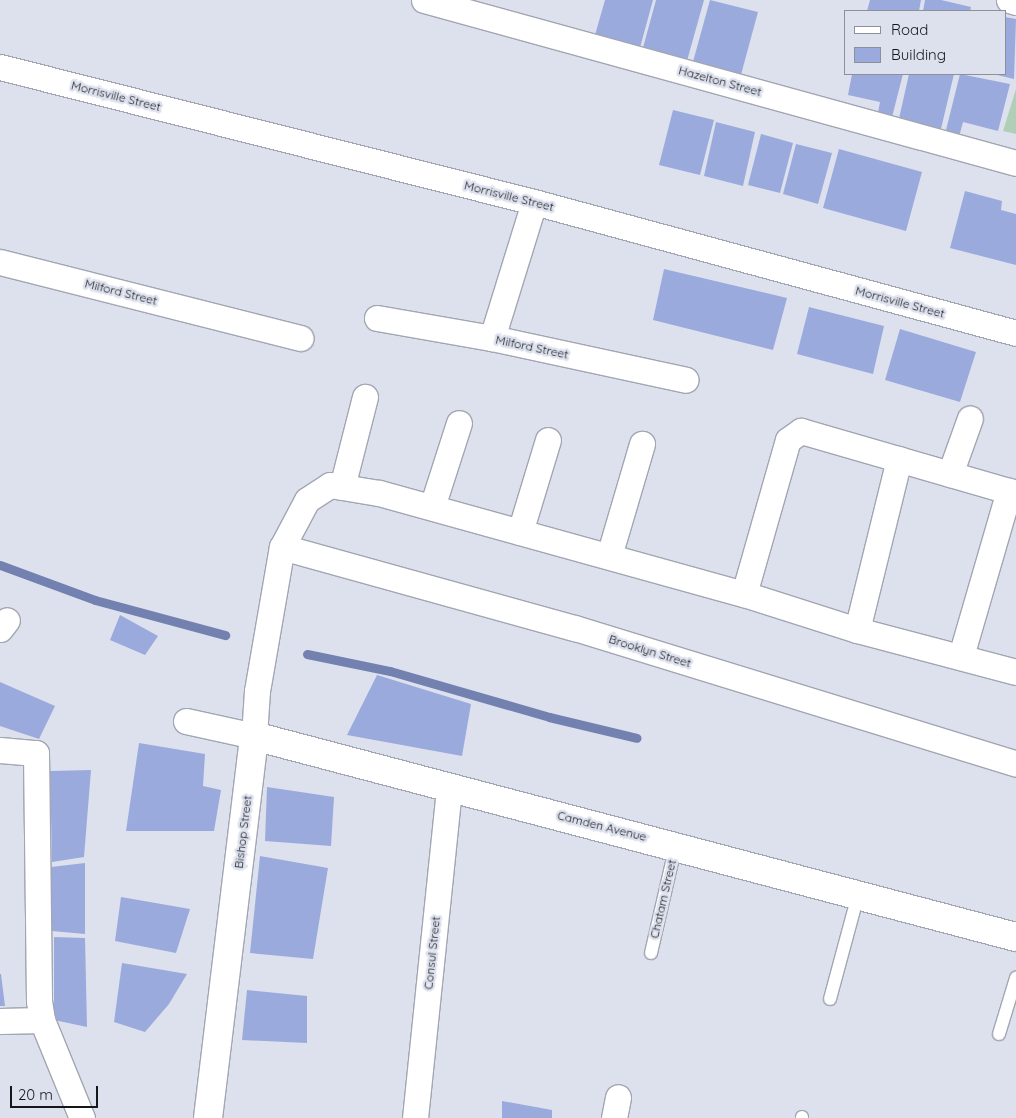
<!DOCTYPE html>
<style>
body{margin:0}
#map{position:relative;width:1016px;height:1118px;overflow:hidden;background:#dde1ed;font-family:Quicksand,sans-serif}
div>[style]{position:absolute}
[style*='--x']{left:calc(var(--x)*1px);top:calc(var(--y)*1px);width:calc(var(--w)*1px);rotate:calc(var(--a)*1deg)}
.green>*{inset:0;background:#b1cfb6}
.stream>*{height:9px;margin:-4.5px;padding:0 4.5px;transform-origin:4.5px;border-radius:4.5px;background:#7381b1}
.building>*{inset:0;background:#9baadc}
.roads{filter:drop-shadow(1px 0 #a2a6b2) drop-shadow(-1px 0 #a2a6b2) drop-shadow(0 1px #a2a6b2) drop-shadow(0 -1px #a2a6b2)}
.service>*{height:12px;margin:-6px;padding:0 6px;transform-origin:6px;border-radius:6px;background:#fff}
.minor>*{height:25px;margin:-12.5px;padding:0 12.5px;transform-origin:12.5px;border-radius:12.5px;background:#fff}
.tertiary>*{height:28px;margin:-14px;padding:0 14px;transform-origin:14px;border-radius:14px;background:#fff}
span{translate:-50% -50%;white-space:nowrap;text-align:center;line-height:1.15;-webkit-text-stroke:5px #dde1ed;paint-order:stroke}
.street-label{font-size:12px;color:#14161a}
.legend{position:absolute;left:844px;top:10px;width:162px;height:65px;box-sizing:border-box;background:#dde1ed;border:1px solid #8d9099;margin:0;padding:6px 9px;list-style:none;font-size:15px;color:#14161a}
.legend li{display:flex;align-items:center;gap:10px;height:25px}
.legend b{width:25px;border:1px solid #8d9099}
.scale{position:absolute;left:10px;top:1086px;width:88px;height:22px;box-sizing:border-box;border:2px solid #14161a;border-top:0;padding-left:6px;font-size:15px;line-height:18px;white-space:nowrap;color:#14161a;-webkit-text-stroke:4px #dde1ed;paint-order:stroke}
</style>
<div id="map">
<div class="green">
<i style="clip-path:polygon(1016px 89px,1016px 134px,1003px 131px)"></i>
</div>
<div class="stream">
<i style="--x:0;--y:565;--w:101;--a:20.2"></i>
<i style="--x:95;--y:600;--w:135;--a:15.1"></i>
<i style="--x:307;--y:654;--w:85;--a:11.6"></i>
<i style="--x:390;--y:671;--w:166;--a:16.1"></i>
<i style="--x:549;--y:717;--w:90;--a:13.4"></i>
</div>
<div class="building">
<i style="clip-path:polygon(605px 0,653px 0,638px 55px,593px 42px)"></i>
<i style="clip-path:polygon(656px 0,704px 0,685px 68px,641px 55px)"></i>
<i style="clip-path:polygon(710px 0,758px 12px,739px 82px,691px 69px)"></i>
<i style="clip-path:polygon(870px 0,921px 0,919px 11px,867px 11px)"></i>
<i style="clip-path:polygon(925px 0,941px 0,971px 7px,970px 11px,923px 11px)"></i>
<i style="clip-path:polygon(1005px 17px,1016px 19px,1014px 79px,993px 74px,1005px 74px)"></i>
<i style="clip-path:polygon(852px 74px,903px 74px,891px 121px,877px 118px,880px 102px,848px 95px)"></i>
<i style="clip-path:polygon(909px 74px,954px 74px,940px 133px,898px 123px)"></i>
<i style="clip-path:polygon(960px 74px,1010px 84px,998px 131px,963px 122px,959px 137px,945px 134px)"></i>
<i style="clip-path:polygon(673px 110px,714px 120px,700px 175px,659px 165px)"></i>
<i style="clip-path:polygon(716px 122px,755px 132px,743px 186px,704px 176px)"></i>
<i style="clip-path:polygon(761px 134px,793px 143px,780px 193px,748px 185px)"></i>
<i style="clip-path:polygon(796px 144px,832px 153px,818px 204px,783px 194px)"></i>
<i style="clip-path:polygon(839px 149px,922px 172px,906px 231px,823px 208px)"></i>
<i style="clip-path:polygon(965px 191px,1002px 201px,1001px 210px,1016px 214px,1016px 265px,950px 248px)"></i>
<i style="clip-path:polygon(664px 269px,787px 298px,773px 350px,653px 320px)"></i>
<i style="clip-path:polygon(809px 307px,884px 326px,873px 374px,797px 354px)"></i>
<i style="clip-path:polygon(900px 329px,976px 352px,960px 402px,885px 380px)"></i>
<i style="clip-path:polygon(120px 615px,158px 636px,145px 655px,110px 640px)"></i>
<i style="clip-path:polygon(377px 675px,471px 704px,462px 756px,347px 735px)"></i>
<i style="clip-path:polygon(0 682px,55px 706px,39px 739px,0 726px)"></i>
<i style="clip-path:polygon(139px 743px,205px 754px,203px 786px,221px 790px,214px 831px,126px 831px)"></i>
<i style="clip-path:polygon(91px 770px,84px 857px,52px 862px,50px 771px)"></i>
<i style="clip-path:polygon(267px 787px,334px 797px,331px 846px,265px 841px)"></i>
<i style="clip-path:polygon(260px 856px,328px 868px,313px 959px,250px 953px)"></i>
<i style="clip-path:polygon(85px 863px,85px 934px,52px 931px,51px 867px)"></i>
<i style="clip-path:polygon(121px 897px,190px 909px,176px 953px,115px 941px)"></i>
<i style="clip-path:polygon(54px 937px,85px 938px,87px 1027px,54px 1020px)"></i>
<i style="clip-path:polygon(122px 963px,187px 974px,169px 1004px,145px 1032px,114px 1022px)"></i>
<i style="clip-path:polygon(0 974px,1px 974px,5px 1006px,0 1006px)"></i>
<i style="clip-path:polygon(247px 990px,307px 996px,307px 1043px,242px 1040px)"></i>
<i style="clip-path:polygon(502px 1101px,552px 1110px,552px 1118px,502px 1118px)"></i>
</div>
<div class="roads">
<div class="service">
<i style="--x:651;--y:953;--w:111;--a:-77"></i>
<i style="--x:830;--y:999;--w:108;--a:-74.9"></i>
<i style="--x:999;--y:1034;--w:59;--a:-73.1"></i>
<i style="--x:802;--y:1118;--w:1;--a:-90"></i>
</div>
<div class="minor">
<i style="--x:424;--y:0;--w:614;--a:15.39"></i>
<i style="--x:1009;--y:0;--w:7;--a:16"></i>
<i style="--x:0;--y:67;--w:551;--a:14.19"></i>
<i style="--x:534;--y:202;--w:499;--a:15.2"></i>
<i style="--x:0;--y:262;--w:310;--a:14.2"></i>
<i style="--x:377;--y:318;--w:117;--a:9.9"></i>
<i style="--x:492;--y:338;--w:198;--a:12.2"></i>
<i style="--x:492;--y:338;--w:142;--a:-72.8"></i>
<i style="--x:950;--y:474;--w:59;--a:-70.3"></i>
<i style="--x:342;--y:487;--w:93;--a:-75.7"></i>
<i style="--x:432;--y:507;--w:88;--a:-72.2"></i>
<i style="--x:520;--y:532;--w:96;--a:-73.1"></i>
<i style="--x:282;--y:547;--w:304;--a:15.5"></i>
<i style="--x:575;--y:628;--w:461;--a:17.1"></i>
<i style="--x:609;--y:556;--w:117;--a:-73.6"></i>
<i style="--x:744;--y:594;--w:160;--a:-74.1"></i>
<i style="--x:788;--y:440;--w:16;--a:-35"></i>
<i style="--x:801;--y:431;--w:224;--a:16.1"></i>
<i style="--x:0;--y:629;--w:11;--a:-52"></i>
<i style="--x:857;--y:630;--w:176;--a:-76.2"></i>
<i style="--x:961;--y:656;--w:172;--a:-73.8"></i>
<i style="--x:186;--y:721;--w:70;--a:12.4"></i>
<i style="--x:254;--y:736;--w:45;--a:-86.2"></i>
<i style="--x:257;--y:691;--w:146;--a:-80.2"></i>
<i style="--x:282;--y:547;--w:53;--a:-62"></i>
<i style="--x:307;--y:500;--w:27;--a:-33"></i>
<i style="--x:330;--y:485;--w:50;--a:9.3"></i>
<i style="--x:379;--y:493;--w:379;--a:15.5"></i>
<i style="--x:744;--y:594;--w:119;--a:17.7"></i>
<i style="--x:857;--y:630;--w:164;--a:14.8"></i>
<i style="--x:0;--y:750;--w:36;--a:5"></i>
<i style="--x:36;--y:753;--w:248;--a:89.3"></i>
<i style="--x:39;--y:1001;--w:19;--a:81"></i>
<i style="--x:42;--y:1020;--w:106;--a:67.8"></i>
<i style="--x:0;--y:1021;--w:42;--a:-1.4"></i>
<i style="--x:415;--y:1118;--w:332;--a:-84.1"></i>
<i style="--x:614;--y:1118;--w:21;--a:-79"></i>
</div>
<div class="tertiary">
<i style="--x:208;--y:1118;--w:385;--a:-83.1"></i>
<i style="--x:254;--y:736;--w:788;--a:14.78"></i>
</div>
</div>
<div class="street-label">
<span style="left:720px;top:81px;rotate:15deg">Hazelton Street</span>
<span style="left:116px;top:96px;rotate:14deg">Morrisville Street</span>
<span style="left:509px;top:196px;rotate:14deg">Morrisville Street</span>
<span style="left:121px;top:292px;rotate:14deg">Milford Street</span>
<span style="left:900px;top:302px;rotate:15deg">Morrisville Street</span>
<span style="left:532px;top:347px;rotate:12deg">Milford Street</span>
<span style="left:650px;top:651px;rotate:17deg">Brooklyn Street</span>
<span style="left:602px;top:826px;rotate:14deg">Camden Avenue</span>
<span style="left:243px;top:832px;rotate:-83deg">Bishop Street</span>
<span style="left:663px;top:899px;rotate:-77deg">Chatam Street</span>
<span style="left:432px;top:953px;rotate:-84deg">Consul Street</span>
</div>
<ul class="legend">
<li><b style="height:6px;background:#fff"></b>Road</li>
<li><b style="height:14px;background:#9baadc"></b>Building</li>
</ul>
<div class="scale">20 m</div>
</div>
